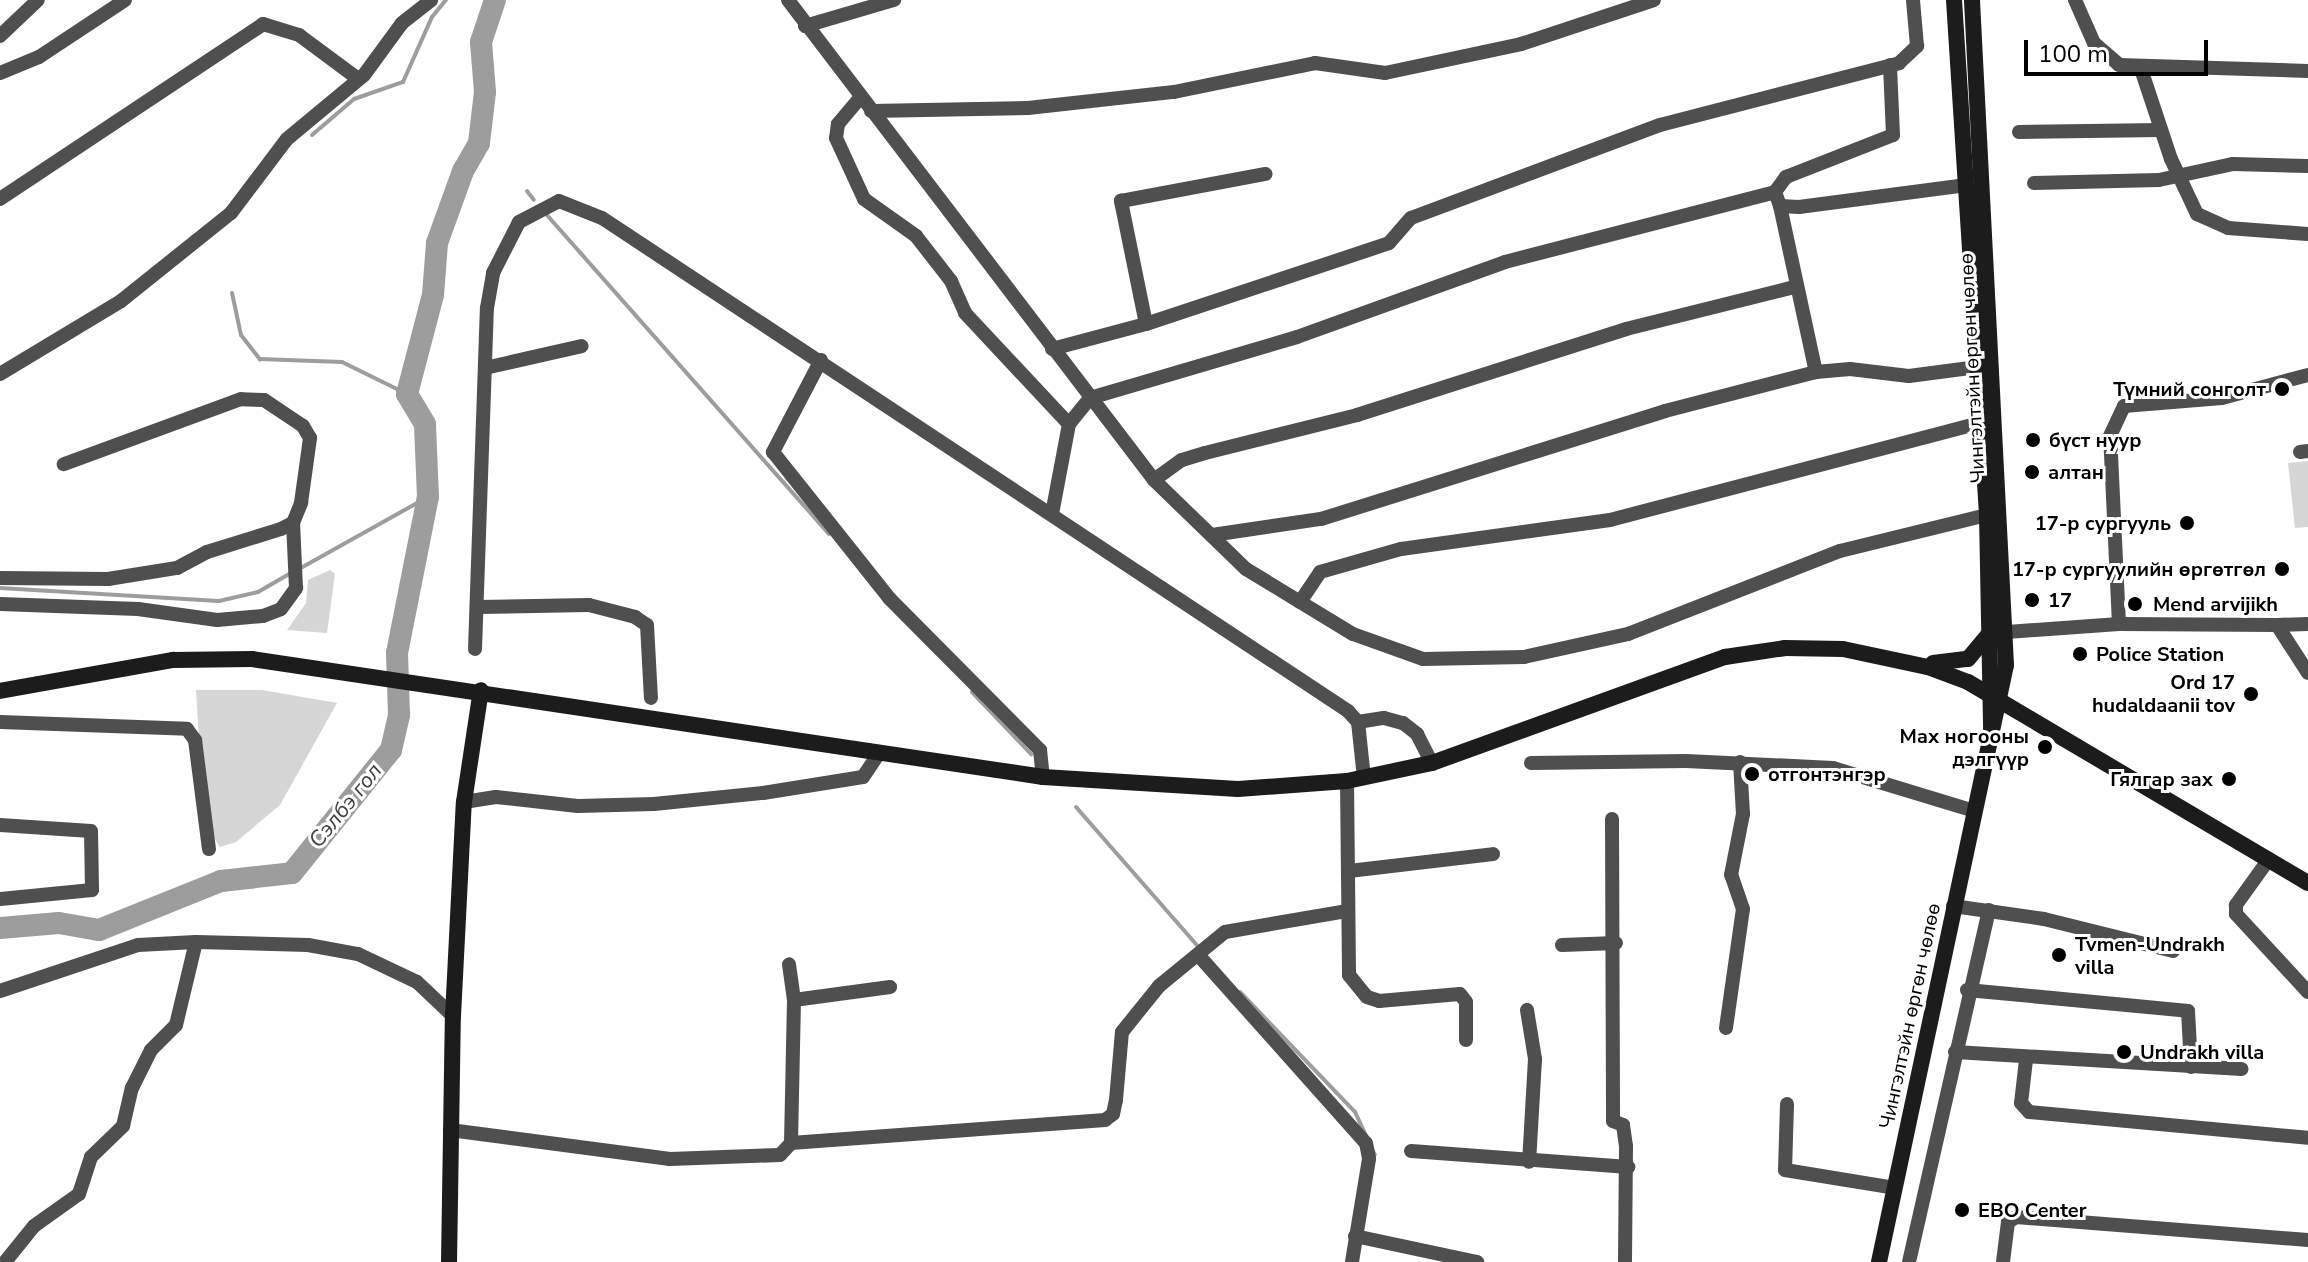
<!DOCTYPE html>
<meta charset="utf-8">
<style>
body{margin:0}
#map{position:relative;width:2308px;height:1262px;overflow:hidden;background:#fff;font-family:"Nunito Sans",sans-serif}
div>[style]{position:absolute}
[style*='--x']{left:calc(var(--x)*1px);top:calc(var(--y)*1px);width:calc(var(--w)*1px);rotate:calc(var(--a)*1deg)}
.green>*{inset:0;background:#d6d6d6}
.stream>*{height:4px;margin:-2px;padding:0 2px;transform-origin:2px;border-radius:2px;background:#9d9d9d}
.river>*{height:22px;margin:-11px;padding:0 11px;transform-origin:11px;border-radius:11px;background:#9d9d9d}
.street>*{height:14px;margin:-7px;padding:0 7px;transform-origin:7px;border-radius:7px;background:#4f4f4f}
.secondary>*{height:16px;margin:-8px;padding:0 8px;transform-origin:8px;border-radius:8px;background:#1c1c1c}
.dots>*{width:22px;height:22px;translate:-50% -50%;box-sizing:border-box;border:4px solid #fff;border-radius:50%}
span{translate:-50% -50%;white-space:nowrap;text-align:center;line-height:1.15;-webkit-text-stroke:6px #fff;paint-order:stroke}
.street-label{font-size:20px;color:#000}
.poi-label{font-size:20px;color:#000;font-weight:700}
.right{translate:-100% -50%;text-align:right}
.left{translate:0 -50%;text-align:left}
.water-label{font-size:22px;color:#3e3e3e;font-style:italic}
.scale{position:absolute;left:2024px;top:40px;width:184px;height:36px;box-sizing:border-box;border:4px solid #000;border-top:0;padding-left:10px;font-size:24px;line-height:28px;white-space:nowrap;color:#000;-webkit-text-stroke:6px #fff;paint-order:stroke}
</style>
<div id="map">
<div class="green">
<i style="clip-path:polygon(2308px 461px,2308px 527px,2295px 528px,2288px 463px)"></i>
<i style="clip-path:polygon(330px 570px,335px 574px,327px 633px,287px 630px,306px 603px,308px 580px)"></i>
<i style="clip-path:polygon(196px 690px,262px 690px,337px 703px,280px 805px,236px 842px,220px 847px,208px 829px,202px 793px)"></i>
</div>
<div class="stream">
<i style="--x:312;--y:135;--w:55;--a:-40.6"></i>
<i style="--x:354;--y:99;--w:52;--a:-19.1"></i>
<i style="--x:403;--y:82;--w:71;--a:-66"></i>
<i style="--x:432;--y:17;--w:22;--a:-51"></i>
<i style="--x:527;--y:191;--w:11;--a:52"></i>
<i style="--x:546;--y:214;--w:427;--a:48.5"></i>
<i style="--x:232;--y:293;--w:43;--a:77.9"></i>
<i style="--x:241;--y:335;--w:31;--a:52"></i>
<i style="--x:260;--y:359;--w:82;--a:2.1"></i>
<i style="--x:342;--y:362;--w:72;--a:26.2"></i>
<i style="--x:299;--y:569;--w:148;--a:-29.2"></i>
<i style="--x:0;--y:588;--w:219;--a:3.4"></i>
<i style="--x:219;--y:601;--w:40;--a:-13"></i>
<i style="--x:258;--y:592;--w:38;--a:-30"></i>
<i style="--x:972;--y:692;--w:86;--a:46.4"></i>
<i style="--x:1076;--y:807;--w:190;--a:48.8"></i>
<i style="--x:1240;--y:992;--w:166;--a:46.2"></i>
<i style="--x:1355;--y:1112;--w:47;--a:65.1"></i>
</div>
<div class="river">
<i style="--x:0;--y:928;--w:59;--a:-4.8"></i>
<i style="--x:59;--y:923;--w:41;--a:9.9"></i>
<i style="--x:99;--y:930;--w:131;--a:-21.9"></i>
<i style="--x:221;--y:881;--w:71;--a:-6.4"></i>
<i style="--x:292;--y:873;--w:158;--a:-51.2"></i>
<i style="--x:391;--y:750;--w:37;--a:-77"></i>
<i style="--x:399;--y:714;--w:61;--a:-91.9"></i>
<i style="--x:397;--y:653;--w:159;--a:-78.8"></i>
<i style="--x:428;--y:497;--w:73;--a:-92.4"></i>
<i style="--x:425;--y:424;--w:35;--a:-121"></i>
<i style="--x:407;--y:394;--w:102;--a:-75.3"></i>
<i style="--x:433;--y:295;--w:52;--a:-85.6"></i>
<i style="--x:437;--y:243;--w:77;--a:-70.1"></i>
<i style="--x:463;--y:171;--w:32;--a:-60"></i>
<i style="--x:479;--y:143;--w:51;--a:-83.3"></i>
<i style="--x:485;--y:92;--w:50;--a:-94.6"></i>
<i style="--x:481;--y:42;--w:44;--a:-71.6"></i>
</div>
<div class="street">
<i style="--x:788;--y:0;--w:604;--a:52.67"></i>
<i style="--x:1154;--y:480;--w:128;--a:44.1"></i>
<i style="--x:1246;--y:569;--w:125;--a:31.3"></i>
<i style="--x:1353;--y:634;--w:74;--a:19.7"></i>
<i style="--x:1423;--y:659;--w:101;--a:-1.1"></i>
<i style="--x:1524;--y:657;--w:107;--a:-12.5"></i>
<i style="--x:1628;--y:634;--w:228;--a:-21.4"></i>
<i style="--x:1840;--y:551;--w:151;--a:-13.8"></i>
<i style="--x:2075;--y:0;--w:47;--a:66.2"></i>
<i style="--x:2094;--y:43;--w:33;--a:41"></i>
<i style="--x:2119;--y:65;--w:189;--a:1.8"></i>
<i style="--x:805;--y:26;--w:93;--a:-16.3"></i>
<i style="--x:0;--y:36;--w:52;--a:-43.5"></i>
<i style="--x:2141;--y:69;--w:95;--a:71.6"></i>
<i style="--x:2171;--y:159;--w:61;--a:64.7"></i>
<i style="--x:2197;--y:214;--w:34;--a:24"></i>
<i style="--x:2228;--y:228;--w:80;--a:4.3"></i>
<i style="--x:0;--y:73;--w:42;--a:-22.3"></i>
<i style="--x:39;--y:57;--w:103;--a:-33.5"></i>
<i style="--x:859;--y:99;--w:33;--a:130"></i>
<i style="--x:838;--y:124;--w:14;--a:98"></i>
<i style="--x:836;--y:138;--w:67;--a:65.3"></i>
<i style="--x:864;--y:199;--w:64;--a:35.4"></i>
<i style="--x:916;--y:236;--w:57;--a:52.1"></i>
<i style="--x:951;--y:281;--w:35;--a:66"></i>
<i style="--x:965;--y:313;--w:152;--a:46.9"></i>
<i style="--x:871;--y:111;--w:157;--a:-1.1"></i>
<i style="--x:1028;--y:108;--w:147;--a:-6.3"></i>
<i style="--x:1174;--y:92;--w:144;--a:-11.6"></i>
<i style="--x:1315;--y:63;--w:71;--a:8.1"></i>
<i style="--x:1385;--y:73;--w:139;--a:-12"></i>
<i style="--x:1521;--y:44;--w:140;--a:-18.3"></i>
<i style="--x:2019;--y:132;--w:142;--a:-0.8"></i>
<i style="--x:2034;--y:183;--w:125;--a:-1.4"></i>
<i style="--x:2159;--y:180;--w:76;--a:-12.2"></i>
<i style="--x:2233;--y:164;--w:75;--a:1.5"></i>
<i style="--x:1775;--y:192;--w:19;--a:-54"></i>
<i style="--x:1786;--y:177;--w:115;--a:-21.4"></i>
<i style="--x:1893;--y:135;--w:70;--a:-92.5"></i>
<i style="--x:0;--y:199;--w:316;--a:-33.6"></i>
<i style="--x:263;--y:24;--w:38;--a:17"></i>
<i style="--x:299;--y:35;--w:72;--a:36.6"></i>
<i style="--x:1780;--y:206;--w:170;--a:77.8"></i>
<i style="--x:1816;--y:372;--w:34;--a:-5"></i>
<i style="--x:1850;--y:369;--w:59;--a:6.8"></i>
<i style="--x:1909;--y:376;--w:69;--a:-7.5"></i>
<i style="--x:1146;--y:324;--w:126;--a:-101.5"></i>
<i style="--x:1121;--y:201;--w:147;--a:-10.6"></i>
<i style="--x:1052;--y:349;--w:97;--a:-14.9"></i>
<i style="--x:1146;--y:324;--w:256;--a:-18.4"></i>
<i style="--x:1389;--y:243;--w:33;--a:-49"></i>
<i style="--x:1411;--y:218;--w:266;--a:-20.5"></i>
<i style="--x:1660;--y:125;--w:247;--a:-14.5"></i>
<i style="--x:1899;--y:63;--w:25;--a:-43"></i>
<i style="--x:1917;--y:46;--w:46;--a:-95"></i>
<i style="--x:821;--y:360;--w:104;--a:117.6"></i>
<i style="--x:773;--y:452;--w:188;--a:51.5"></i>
<i style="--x:890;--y:599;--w:213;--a:45.2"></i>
<i style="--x:1040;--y:750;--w:27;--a:84"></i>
<i style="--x:485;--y:368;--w:99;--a:-12.8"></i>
<i style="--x:0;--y:374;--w:141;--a:-31.1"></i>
<i style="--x:121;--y:301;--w:141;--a:-38.7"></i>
<i style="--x:231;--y:213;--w:93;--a:-52.9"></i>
<i style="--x:287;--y:139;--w:100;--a:-39.7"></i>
<i style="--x:364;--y:75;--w:64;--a:-53.8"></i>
<i style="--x:402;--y:23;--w:37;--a:-38"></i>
<i style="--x:2300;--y:452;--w:8;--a:-7"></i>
<i style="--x:1154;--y:480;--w:34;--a:-36"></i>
<i style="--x:1182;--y:460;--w:24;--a:-17"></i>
<i style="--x:1205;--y:453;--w:157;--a:-14"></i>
<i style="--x:1357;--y:415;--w:282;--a:-17.7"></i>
<i style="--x:1626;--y:329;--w:173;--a:-14"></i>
<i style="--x:1052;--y:514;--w:92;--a:-79.3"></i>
<i style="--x:1069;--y:424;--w:33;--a:-51"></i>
<i style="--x:1090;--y:398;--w:216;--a:-16.4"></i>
<i style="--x:1297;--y:337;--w:221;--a:-19.8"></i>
<i style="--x:1505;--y:262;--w:279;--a:-14.5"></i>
<i style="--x:1775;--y:192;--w:15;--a:70"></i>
<i style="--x:1780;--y:206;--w:19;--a:3"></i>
<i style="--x:1799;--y:207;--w:169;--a:-7.5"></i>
<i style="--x:1212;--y:535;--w:110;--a:-8.4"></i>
<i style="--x:1321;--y:519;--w:361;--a:-17.4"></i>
<i style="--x:1665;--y:411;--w:156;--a:-14.5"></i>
<i style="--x:0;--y:578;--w:108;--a:0.5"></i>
<i style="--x:108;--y:579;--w:70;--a:-9.1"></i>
<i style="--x:177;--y:568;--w:34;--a:-28"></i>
<i style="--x:207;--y:552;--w:77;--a:-17.3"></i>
<i style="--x:281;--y:529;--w:13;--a:-27"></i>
<i style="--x:293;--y:523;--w:22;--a:-68"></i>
<i style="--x:301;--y:503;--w:66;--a:-82.1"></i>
<i style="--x:310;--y:438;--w:14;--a:-120"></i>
<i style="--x:303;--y:426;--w:47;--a:-146.3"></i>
<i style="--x:264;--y:400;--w:23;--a:-178"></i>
<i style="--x:241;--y:399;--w:189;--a:159.8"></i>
<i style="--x:1300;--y:602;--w:36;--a:-56"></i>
<i style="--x:1320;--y:572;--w:84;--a:-15.9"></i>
<i style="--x:1401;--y:549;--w:211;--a:-7.9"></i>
<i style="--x:1610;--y:520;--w:383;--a:-14.7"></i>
<i style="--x:0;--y:604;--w:138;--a:2.1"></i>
<i style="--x:138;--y:609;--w:80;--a:7.9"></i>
<i style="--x:217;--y:620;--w:46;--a:-5"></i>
<i style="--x:263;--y:616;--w:19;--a:-21"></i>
<i style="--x:281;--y:609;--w:26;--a:-54"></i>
<i style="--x:296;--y:588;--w:65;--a:-92.6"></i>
<i style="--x:478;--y:607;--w:111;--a:-1"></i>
<i style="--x:589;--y:605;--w:48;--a:14.6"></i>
<i style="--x:635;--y:617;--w:14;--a:34"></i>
<i style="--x:647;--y:625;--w:73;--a:86.9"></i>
<i style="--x:2119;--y:624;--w:188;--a:-92.7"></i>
<i style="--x:2110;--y:436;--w:33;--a:-65"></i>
<i style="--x:2124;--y:406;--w:98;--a:-4.7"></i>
<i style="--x:2222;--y:398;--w:89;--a:-15"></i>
<i style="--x:2277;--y:625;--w:31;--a:-2"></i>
<i style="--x:2007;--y:632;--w:112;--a:-4.1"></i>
<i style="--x:2119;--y:624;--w:158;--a:0.4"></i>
<i style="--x:2277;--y:625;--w:57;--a:57.1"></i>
<i style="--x:475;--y:649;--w:341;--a:-88"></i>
<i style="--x:487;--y:308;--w:36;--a:-80"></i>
<i style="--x:493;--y:273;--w:57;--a:-63"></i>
<i style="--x:519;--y:222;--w:45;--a:-27.7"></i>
<i style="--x:559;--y:201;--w:46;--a:21.6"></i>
<i style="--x:602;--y:218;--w:894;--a:33.46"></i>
<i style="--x:1348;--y:711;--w:15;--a:48"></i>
<i style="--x:1358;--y:722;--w:56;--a:83.9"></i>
<i style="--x:0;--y:722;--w:187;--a:2.1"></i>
<i style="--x:187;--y:729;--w:14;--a:54"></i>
<i style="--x:195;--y:740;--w:110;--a:82.7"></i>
<i style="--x:1358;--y:722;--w:26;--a:-9"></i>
<i style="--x:1384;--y:718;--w:20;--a:15"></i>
<i style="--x:1403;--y:723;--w:18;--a:38"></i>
<i style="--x:1417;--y:734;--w:33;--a:63"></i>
<i style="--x:1531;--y:763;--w:155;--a:-0.7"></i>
<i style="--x:1686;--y:761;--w:147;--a:2.7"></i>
<i style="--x:1833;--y:768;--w:144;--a:16.9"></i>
<i style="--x:1347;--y:781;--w:194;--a:89.4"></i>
<i style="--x:1349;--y:975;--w:28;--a:51"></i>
<i style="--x:1367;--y:997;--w:13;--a:18"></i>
<i style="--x:1379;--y:1001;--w:81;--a:-4.9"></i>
<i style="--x:1460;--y:994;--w:10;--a:53"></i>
<i style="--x:1466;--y:1002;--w:38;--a:90"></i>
<i style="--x:464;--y:802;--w:32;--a:-9"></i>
<i style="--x:496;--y:797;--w:82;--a:6.3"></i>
<i style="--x:578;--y:806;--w:76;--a:-1.5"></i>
<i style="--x:654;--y:804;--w:110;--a:-5.8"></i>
<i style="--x:763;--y:793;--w:101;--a:-9.1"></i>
<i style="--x:863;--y:777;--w:30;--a:-56"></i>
<i style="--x:1612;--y:819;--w:302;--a:89.8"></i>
<i style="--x:1613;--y:1121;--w:11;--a:22"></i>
<i style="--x:1623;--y:1125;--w:21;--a:82"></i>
<i style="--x:1626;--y:1146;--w:116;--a:90.5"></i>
<i style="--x:0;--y:825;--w:91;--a:3.8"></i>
<i style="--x:91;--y:831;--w:59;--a:89"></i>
<i style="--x:92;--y:890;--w:92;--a:174.4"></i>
<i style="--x:2269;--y:859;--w:57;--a:125.7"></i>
<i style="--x:2236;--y:905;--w:9;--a:90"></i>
<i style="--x:2236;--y:914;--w:106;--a:47.3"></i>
<i style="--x:1349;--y:871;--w:145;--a:-6.7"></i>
<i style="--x:1953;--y:906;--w:92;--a:8.1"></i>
<i style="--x:2044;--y:919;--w:133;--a:13.9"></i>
<i style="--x:1562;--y:945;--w:54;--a:-2.1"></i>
<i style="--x:1200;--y:957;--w:249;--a:48.3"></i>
<i style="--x:1366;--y:1143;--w:16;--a:79"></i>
<i style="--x:1369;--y:1159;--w:104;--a:99.4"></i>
<i style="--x:1967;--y:990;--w:222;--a:5.4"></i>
<i style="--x:2188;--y:1011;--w:56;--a:86.9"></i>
<i style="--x:0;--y:991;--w:145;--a:-18.4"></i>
<i style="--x:138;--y:945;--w:58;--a:-3"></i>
<i style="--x:794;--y:1000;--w:97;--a:-7.7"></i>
<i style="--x:1527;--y:1010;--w:50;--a:80.7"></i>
<i style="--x:1535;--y:1059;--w:103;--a:93.3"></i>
<i style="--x:1726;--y:1028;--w:120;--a:-81.9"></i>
<i style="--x:1743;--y:909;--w:36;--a:-109"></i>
<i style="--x:1731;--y:875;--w:62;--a:-78.9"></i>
<i style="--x:1743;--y:814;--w:52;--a:-93.3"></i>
<i style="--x:1955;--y:1052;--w:287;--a:3.4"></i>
<i style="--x:2026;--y:1060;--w:43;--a:96.6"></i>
<i style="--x:2021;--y:1103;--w:12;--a:48"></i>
<i style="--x:2029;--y:1112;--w:280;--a:5.3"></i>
<i style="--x:1787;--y:1104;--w:66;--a:91.7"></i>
<i style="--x:1785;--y:1170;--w:111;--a:9.3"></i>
<i style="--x:450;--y:1130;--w:222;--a:7.5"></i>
<i style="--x:670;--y:1159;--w:110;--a:-2.1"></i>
<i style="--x:780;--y:1155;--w:16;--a:-47"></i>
<i style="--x:791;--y:1143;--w:143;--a:-88.8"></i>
<i style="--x:794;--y:1000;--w:36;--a:-98"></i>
<i style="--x:791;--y:1143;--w:315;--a:-4.2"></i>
<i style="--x:1105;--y:1120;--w:10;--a:-37"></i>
<i style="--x:1113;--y:1114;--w:14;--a:-78"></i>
<i style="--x:1116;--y:1100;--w:68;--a:-85"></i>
<i style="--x:1122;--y:1032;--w:59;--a:-51.2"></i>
<i style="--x:1159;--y:986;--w:85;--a:-39.3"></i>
<i style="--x:1225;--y:932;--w:123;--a:-9.8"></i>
<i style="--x:1411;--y:1151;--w:218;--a:4.2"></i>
<i style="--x:1355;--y:1236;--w:125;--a:12"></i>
<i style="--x:5;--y:1262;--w:46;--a:-51.1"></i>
<i style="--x:34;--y:1226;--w:55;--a:-35.4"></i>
<i style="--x:79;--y:1194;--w:39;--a:-72"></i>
<i style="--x:91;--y:1157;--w:45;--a:-44.1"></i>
<i style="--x:123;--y:1126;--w:39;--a:-77"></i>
<i style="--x:132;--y:1088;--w:42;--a:-63.4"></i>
<i style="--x:151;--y:1050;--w:35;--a:-45"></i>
<i style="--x:176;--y:1025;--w:85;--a:-76.5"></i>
<i style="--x:196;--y:942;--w:112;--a:1.5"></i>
<i style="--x:308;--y:945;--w:51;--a:10.2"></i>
<i style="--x:358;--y:954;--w:65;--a:25.4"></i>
<i style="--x:417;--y:982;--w:50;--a:43.4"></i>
<i style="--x:1909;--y:1262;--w:361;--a:-77.2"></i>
<i style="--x:2003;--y:1262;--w:40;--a:-82.9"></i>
<i style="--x:2008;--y:1222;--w:9;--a:-32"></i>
<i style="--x:2016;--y:1217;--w:293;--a:4.5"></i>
</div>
<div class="secondary">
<i style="--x:1954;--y:0;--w:516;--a:86.33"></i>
<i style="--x:1987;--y:515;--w:215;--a:88.9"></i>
<i style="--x:1933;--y:663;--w:35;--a:-7"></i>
<i style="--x:1968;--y:659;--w:33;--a:-50"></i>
<i style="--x:0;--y:691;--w:176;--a:-10.2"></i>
<i style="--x:173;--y:660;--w:79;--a:-0.7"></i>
<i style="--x:252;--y:659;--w:800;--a:8.48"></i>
<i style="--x:1043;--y:777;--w:195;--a:3.5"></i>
<i style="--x:1238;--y:789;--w:109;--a:-4.2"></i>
<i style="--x:1347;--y:781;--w:87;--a:-12"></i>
<i style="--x:1432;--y:763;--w:312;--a:-19.9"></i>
<i style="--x:1725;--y:657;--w:61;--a:-8.5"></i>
<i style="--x:1785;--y:648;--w:58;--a:1"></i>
<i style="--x:1843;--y:649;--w:87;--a:12"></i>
<i style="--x:1928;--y:667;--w:43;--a:20.6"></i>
<i style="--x:1968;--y:682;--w:395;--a:30.6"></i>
<i style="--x:449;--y:1262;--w:246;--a:-89.1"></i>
<i style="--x:453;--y:1016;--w:214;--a:-87.1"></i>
<i style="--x:464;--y:802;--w:113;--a:-81.4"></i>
<i style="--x:1879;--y:1262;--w:610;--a:-77.99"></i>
<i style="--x:2006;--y:665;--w:666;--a:-92.93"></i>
</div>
<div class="dots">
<i style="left:2282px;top:389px;background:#000"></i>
<i style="left:2033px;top:440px;background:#000"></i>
<i style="left:2032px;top:472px;background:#000"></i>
<i style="left:2187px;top:523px;background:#000"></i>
<i style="left:2282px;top:569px;background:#000"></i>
<i style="left:2032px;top:600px;background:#000"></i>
<i style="left:2135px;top:604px;background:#000"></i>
<i style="left:2080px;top:654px;background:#000"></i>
<i style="left:2251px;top:694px;background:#000"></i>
<i style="left:2045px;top:747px;background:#000"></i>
<i style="left:1752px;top:774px;background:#000"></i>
<i style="left:2229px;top:779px;background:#000"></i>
<i style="left:2059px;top:955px;background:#000"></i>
<i style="left:2124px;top:1052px;background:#000"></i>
<i style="left:1962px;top:1210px;background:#000"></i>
</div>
<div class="street-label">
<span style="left:1972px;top:368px;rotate:-93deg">Чингэлтэйн өргөн чөлөө</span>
<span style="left:1910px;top:1016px;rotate:-78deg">Чингэлтэйн өргөн чөлөө</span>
</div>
<div class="poi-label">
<span class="right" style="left:2266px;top:389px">Түмний сонголт</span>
<span class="left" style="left:2049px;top:440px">бүст нуур</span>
<span class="left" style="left:2048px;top:472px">алтан</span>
<span class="right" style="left:2171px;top:523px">17-р сургууль</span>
<span class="right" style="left:2266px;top:569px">17-р сургуулийн өргөтгөл</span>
<span class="left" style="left:2048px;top:600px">17</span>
<span class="left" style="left:2153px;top:604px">Mend arvijikh</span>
<span class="left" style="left:2096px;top:654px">Police Station</span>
<span class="right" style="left:2235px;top:694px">Ord 17<br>hudaldaanii tov</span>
<span class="right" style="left:2029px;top:748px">Мах ногооны<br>дэлгүүр</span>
<span class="left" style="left:1768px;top:774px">отгонтэнгэр</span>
<span class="right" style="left:2213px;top:779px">Гялгар зах</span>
<span class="left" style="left:2075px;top:956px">Tvmen-Undrakh<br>villa</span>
<span class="left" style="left:2140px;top:1052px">Undrakh villa</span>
<span class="left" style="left:1978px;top:1210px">EBO Center</span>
</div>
<div class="water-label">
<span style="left:346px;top:806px;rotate:-51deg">Сэлбэ гол</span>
</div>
<div class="scale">100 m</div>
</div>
